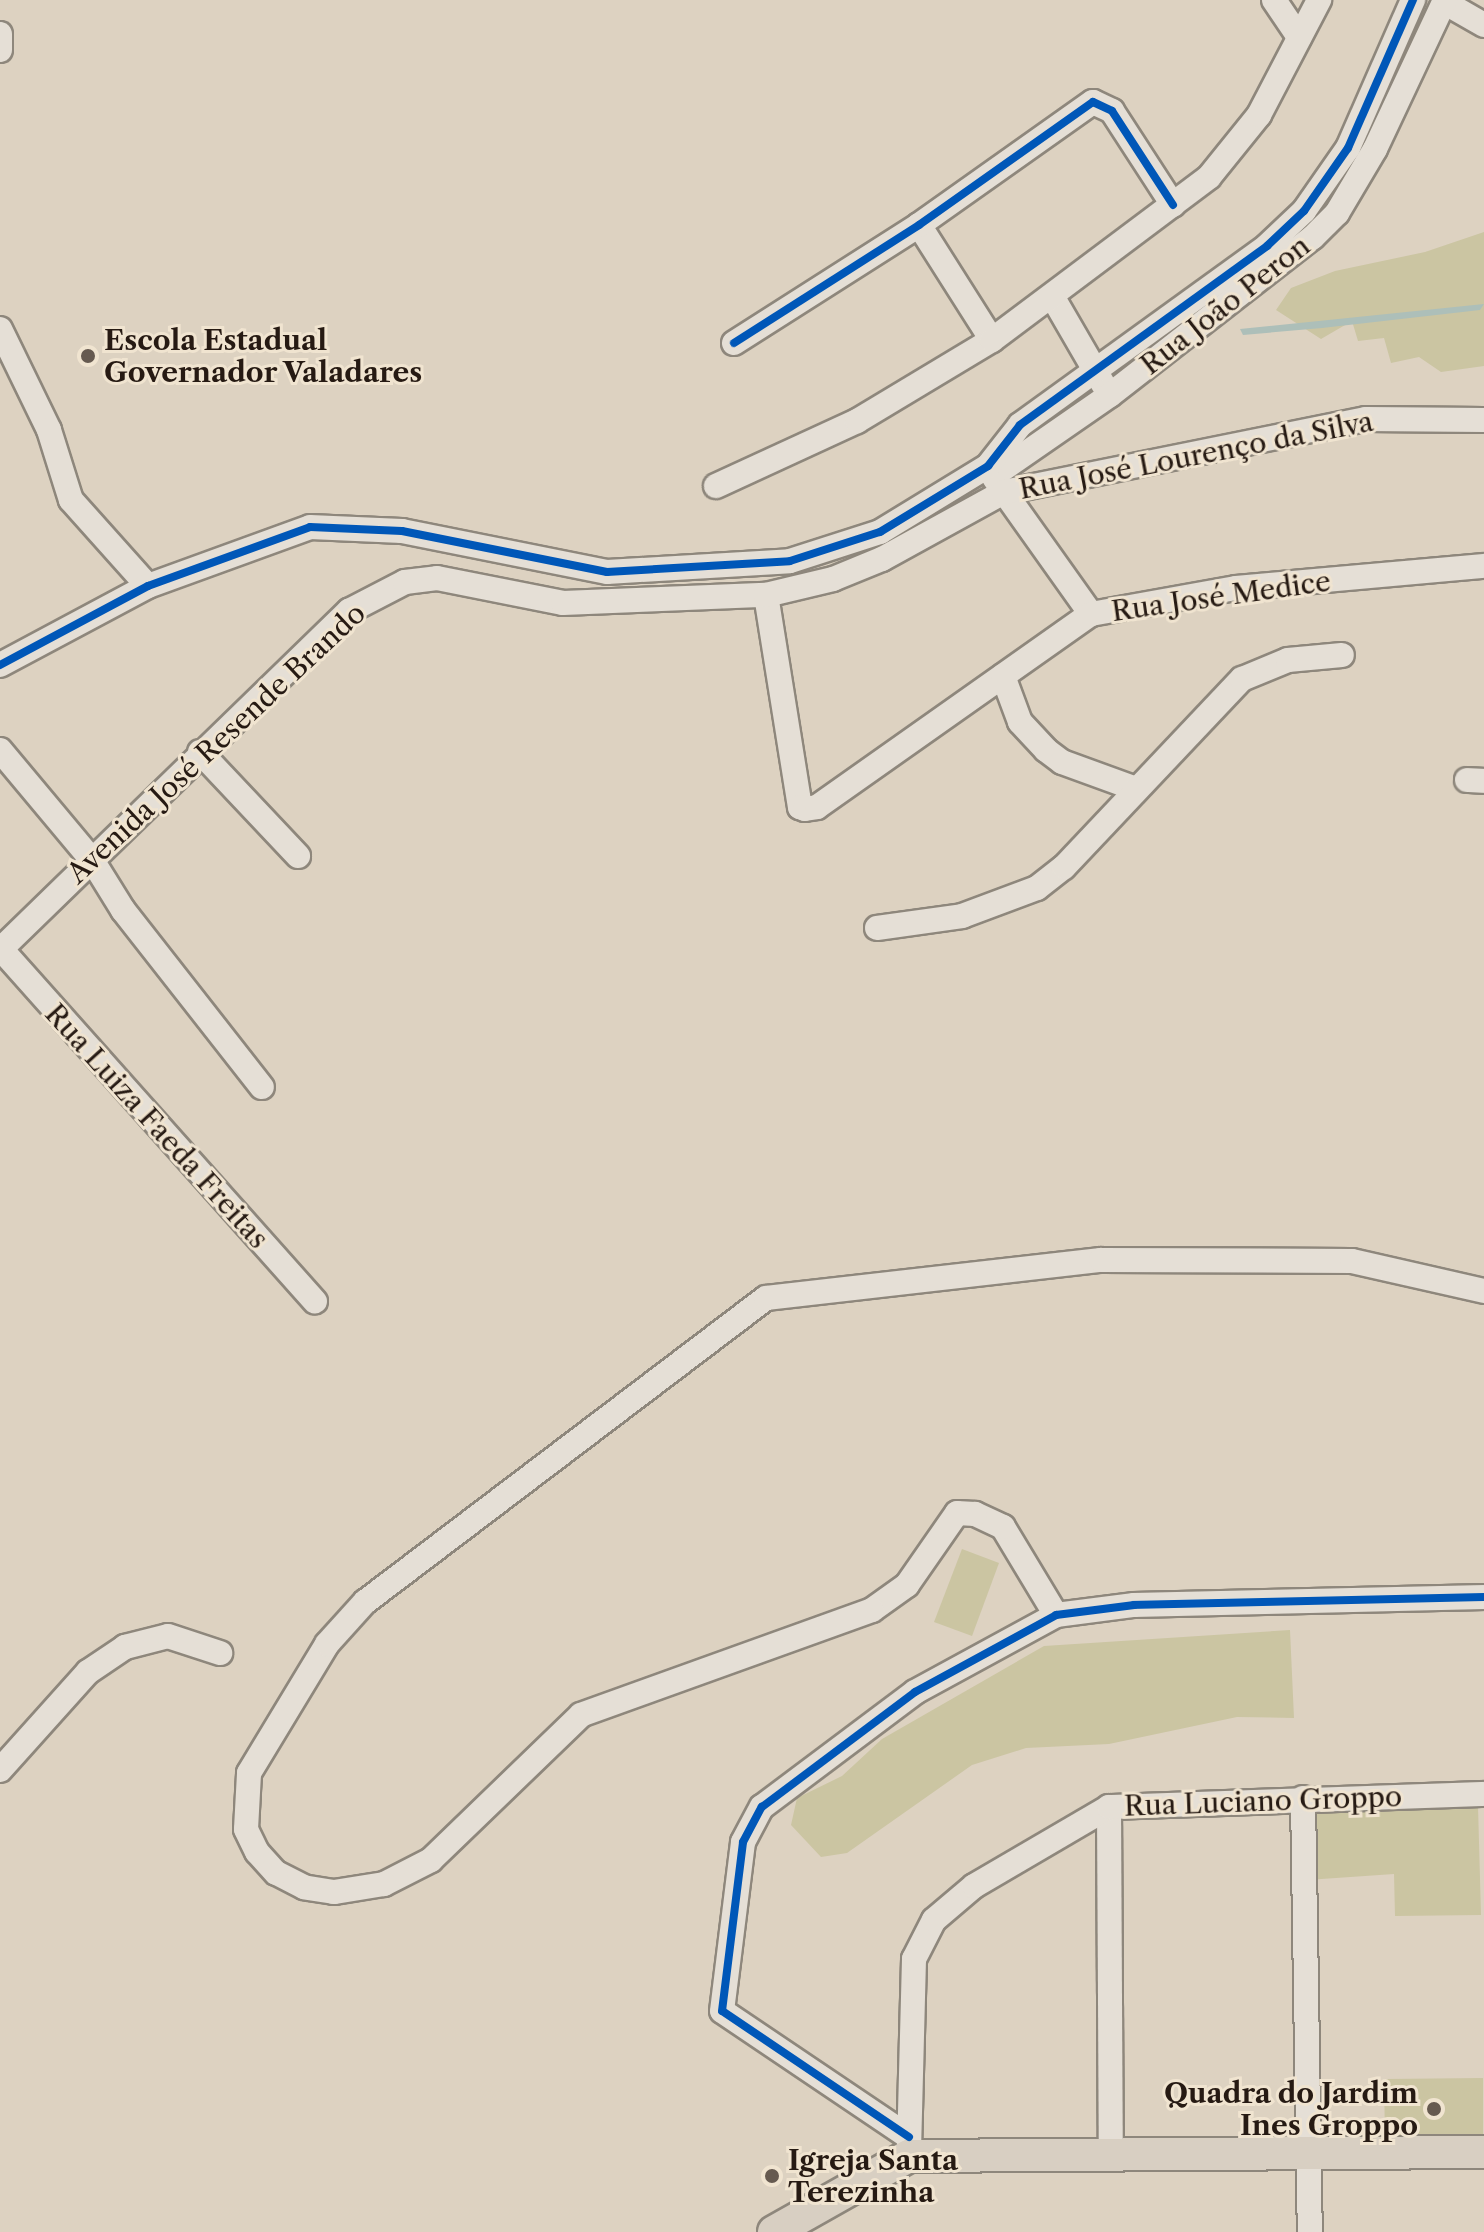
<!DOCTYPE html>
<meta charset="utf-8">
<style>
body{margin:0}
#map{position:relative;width:1484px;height:2232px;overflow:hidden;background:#ddd2c1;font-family:"Libre Caslon Text",serif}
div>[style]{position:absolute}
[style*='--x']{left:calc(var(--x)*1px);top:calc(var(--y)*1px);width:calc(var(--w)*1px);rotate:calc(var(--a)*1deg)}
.green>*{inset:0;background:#cbc5a2}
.water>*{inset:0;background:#adbfb9}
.roads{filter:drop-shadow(2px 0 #8e877c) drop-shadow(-2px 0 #8e877c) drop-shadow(0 2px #8e877c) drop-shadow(0 -2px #8e877c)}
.minor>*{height:24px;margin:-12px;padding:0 12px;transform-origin:12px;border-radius:12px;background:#e5dfd6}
.major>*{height:32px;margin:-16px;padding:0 16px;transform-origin:16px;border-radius:16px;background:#d8cfc2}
.cycleway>*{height:8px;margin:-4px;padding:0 4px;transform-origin:4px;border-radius:4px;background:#0057b8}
.dots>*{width:22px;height:22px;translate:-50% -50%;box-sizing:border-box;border:4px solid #f0e4d0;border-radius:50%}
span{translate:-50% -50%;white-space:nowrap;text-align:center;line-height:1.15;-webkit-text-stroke:6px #f0e4d0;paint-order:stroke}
.street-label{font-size:28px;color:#261a13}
.poi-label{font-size:28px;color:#261a13;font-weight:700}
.left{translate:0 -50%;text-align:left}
.right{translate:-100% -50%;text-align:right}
</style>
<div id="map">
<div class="green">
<i style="clip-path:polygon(1484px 232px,1484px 366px,1441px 372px,1419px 357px,1391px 363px,1384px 338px,1358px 341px,1352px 321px,1321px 339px,1276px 310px,1291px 288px,1335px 271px,1425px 252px)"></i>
<i style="clip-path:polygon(962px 1549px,999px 1563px,972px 1636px,934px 1622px)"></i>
<i style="clip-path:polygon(1290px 1630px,1294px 1718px,1237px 1717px,1109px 1744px,1026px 1748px,972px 1765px,847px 1853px,821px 1857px,791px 1825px,797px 1798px,842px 1776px,882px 1739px,1044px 1646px)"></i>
<i style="clip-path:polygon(1478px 1806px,1481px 1915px,1395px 1916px,1394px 1874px,1307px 1880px,1307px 1809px)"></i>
<i style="clip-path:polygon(1483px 2078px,1483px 2139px,1385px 2140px,1384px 2079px)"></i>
</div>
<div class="water">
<i style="clip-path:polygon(1484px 304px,1480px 310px,1322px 328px,1243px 335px,1240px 329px)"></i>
</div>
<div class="roads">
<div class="minor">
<i style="--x:1274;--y:0;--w:45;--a:56"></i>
<i style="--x:1444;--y:2;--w:46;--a:29.9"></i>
<i style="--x:0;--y:34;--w:16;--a:90"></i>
<i style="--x:919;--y:225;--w:136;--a:57.6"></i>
<i style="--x:1052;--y:296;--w:102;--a:59.9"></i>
<i style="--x:0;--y:329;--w:112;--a:64.1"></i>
<i style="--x:49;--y:430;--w:73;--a:72.6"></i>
<i style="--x:71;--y:500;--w:115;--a:48.2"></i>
<i style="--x:734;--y:343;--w:219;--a:-32.5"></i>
<i style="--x:919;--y:225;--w:213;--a:-35.3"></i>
<i style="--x:1093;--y:102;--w:21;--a:25"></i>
<i style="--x:1112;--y:111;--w:112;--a:57"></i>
<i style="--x:993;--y:476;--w:142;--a:-34.7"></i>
<i style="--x:1110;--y:395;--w:257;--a:-37.9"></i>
<i style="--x:1313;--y:237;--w:34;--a:-45"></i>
<i style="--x:1337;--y:213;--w:74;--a:-59.3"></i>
<i style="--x:1375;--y:149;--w:165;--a:-64.8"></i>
<i style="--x:995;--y:479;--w:166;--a:54.6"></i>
<i style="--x:716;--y:486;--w:155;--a:-24.7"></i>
<i style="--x:857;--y:421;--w:157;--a:-31"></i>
<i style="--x:992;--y:340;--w:271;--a:-36.9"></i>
<i style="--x:1209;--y:177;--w:80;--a:-51.1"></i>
<i style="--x:1259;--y:115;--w:130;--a:-62.4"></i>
<i style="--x:766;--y:595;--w:215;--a:80.9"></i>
<i style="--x:800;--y:807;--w:5;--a:22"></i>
<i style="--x:805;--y:809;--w:12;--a:-9"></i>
<i style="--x:817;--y:807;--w:335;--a:-35.2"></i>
<i style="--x:1091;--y:614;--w:147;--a:-10.2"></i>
<i style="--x:1236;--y:588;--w:249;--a:-5.1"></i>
<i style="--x:0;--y:665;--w:168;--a:-28.1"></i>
<i style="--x:148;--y:586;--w:172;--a:-20"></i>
<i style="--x:310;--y:527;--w:92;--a:2.5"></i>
<i style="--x:402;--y:531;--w:209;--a:11.3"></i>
<i style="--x:607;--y:572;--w:183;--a:-3.4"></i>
<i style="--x:790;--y:561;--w:95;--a:-17.9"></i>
<i style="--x:880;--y:532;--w:127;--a:-31.4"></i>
<i style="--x:988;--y:466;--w:52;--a:-52"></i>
<i style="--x:1020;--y:425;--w:305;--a:-35.9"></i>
<i style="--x:1267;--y:246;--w:51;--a:-43.4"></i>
<i style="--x:1304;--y:211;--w:77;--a:-55.1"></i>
<i style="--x:1348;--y:148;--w:162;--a:-66.3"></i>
<i style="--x:1003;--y:676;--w:49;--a:69.7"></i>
<i style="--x:1020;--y:722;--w:38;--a:47"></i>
<i style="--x:1046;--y:750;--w:20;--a:37"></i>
<i style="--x:1062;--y:762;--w:79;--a:20"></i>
<i style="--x:0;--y:750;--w:143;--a:50.1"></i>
<i style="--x:92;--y:860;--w:59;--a:58.2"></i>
<i style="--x:123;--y:910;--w:225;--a:51.9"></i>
<i style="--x:200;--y:752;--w:143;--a:46.7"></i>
<i style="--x:1467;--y:780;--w:17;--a:3"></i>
<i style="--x:877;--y:928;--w:86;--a:-8"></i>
<i style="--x:962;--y:916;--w:80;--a:-20.5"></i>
<i style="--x:1037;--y:888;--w:34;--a:-38"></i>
<i style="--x:1064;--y:867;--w:259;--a:-46.6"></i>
<i style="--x:1242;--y:679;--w:50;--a:-22.4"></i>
<i style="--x:1288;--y:660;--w:54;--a:-5.3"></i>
<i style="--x:1;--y:949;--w:472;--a:48.3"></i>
<i style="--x:0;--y:950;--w:487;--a:-44.2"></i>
<i style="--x:349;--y:611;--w:63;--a:-27.4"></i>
<i style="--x:405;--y:582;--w:32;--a:-7"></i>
<i style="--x:437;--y:578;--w:128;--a:11.2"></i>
<i style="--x:563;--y:603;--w:203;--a:-2.3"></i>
<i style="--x:766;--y:595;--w:69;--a:-13.4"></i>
<i style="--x:833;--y:579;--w:53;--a:-22.2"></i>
<i style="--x:882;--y:559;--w:139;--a:-28.8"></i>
<i style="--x:1004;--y:492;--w:369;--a:-11.4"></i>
<i style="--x:1366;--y:419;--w:118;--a:0.5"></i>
<i style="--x:1056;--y:1615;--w:103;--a:-121.1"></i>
<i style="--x:1003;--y:1527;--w:31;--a:-155"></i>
<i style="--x:975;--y:1514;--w:18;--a:-177"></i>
<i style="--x:957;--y:1513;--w:88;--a:124.8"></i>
<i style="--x:907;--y:1585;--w:43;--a:144.5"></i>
<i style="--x:872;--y:1610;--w:309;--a:160.2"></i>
<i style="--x:581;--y:1715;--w:209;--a:136"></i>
<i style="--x:431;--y:1860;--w:53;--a:152.9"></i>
<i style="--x:384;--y:1884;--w:51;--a:170.9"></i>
<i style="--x:334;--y:1892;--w:30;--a:-171"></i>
<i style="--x:304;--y:1887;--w:31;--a:-153"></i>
<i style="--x:276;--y:1873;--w:28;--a:-132"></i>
<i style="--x:257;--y:1852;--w:25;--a:-116"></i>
<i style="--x:246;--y:1829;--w:56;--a:-86.9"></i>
<i style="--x:249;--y:1773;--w:151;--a:-58.8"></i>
<i style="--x:327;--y:1644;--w:57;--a:-47.9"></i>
<i style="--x:365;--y:1602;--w:503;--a:-37.17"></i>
<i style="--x:766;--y:1298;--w:337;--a:-6.5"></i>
<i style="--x:1101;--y:1260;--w:251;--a:0.2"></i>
<i style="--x:1352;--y:1261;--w:135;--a:12.8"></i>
<i style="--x:0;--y:1770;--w:132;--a:-48.1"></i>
<i style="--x:88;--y:1672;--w:45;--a:-34"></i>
<i style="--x:125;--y:1647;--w:44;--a:-14.3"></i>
<i style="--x:168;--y:1636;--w:55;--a:18.1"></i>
<i style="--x:1303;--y:1798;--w:434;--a:89.1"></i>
<i style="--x:1109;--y:1807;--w:347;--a:89.7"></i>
<i style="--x:909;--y:2137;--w:225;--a:-146"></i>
<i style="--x:722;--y:2011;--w:170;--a:-82.9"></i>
<i style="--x:743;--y:1842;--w:40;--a:-62"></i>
<i style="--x:762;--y:1807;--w:191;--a:-36.9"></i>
<i style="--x:915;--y:1692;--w:161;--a:-28.6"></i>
<i style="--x:1056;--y:1615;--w:79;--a:-7.3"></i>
<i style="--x:1134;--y:1605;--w:350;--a:-1.3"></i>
<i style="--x:909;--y:2150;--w:191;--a:-88.5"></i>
<i style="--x:914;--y:1959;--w:44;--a:-62.9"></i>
<i style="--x:934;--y:1920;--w:52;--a:-40.4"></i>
<i style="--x:974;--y:1886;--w:156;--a:-30.3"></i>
<i style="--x:1109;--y:1807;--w:375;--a:-2"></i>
</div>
<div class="major">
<i style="--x:774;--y:2232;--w:155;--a:-29.4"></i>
<i style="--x:909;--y:2156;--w:575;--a:-0.4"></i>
</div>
</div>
<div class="cycleway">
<i style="--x:734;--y:343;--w:219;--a:-32.5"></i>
<i style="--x:919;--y:225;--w:213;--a:-35.3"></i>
<i style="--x:1093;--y:102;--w:21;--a:25"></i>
<i style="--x:1112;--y:111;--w:112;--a:57"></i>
<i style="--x:0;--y:665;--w:168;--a:-28.1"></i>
<i style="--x:148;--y:586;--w:172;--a:-20"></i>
<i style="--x:310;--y:527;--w:92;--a:2.5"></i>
<i style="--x:402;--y:531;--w:209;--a:11.3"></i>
<i style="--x:607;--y:572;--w:183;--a:-3.4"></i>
<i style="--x:790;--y:561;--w:95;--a:-17.9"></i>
<i style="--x:880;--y:532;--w:127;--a:-31.4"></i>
<i style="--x:988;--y:466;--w:52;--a:-52"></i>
<i style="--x:1020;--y:425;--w:305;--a:-35.9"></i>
<i style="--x:1267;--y:246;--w:51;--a:-43.4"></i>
<i style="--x:1304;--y:211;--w:77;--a:-55.1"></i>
<i style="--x:1348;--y:148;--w:162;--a:-66.3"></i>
<i style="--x:909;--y:2137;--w:225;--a:-146"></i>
<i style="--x:722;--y:2011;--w:170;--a:-82.9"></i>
<i style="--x:743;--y:1842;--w:40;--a:-62"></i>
<i style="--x:762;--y:1807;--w:191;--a:-36.9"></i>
<i style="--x:915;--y:1692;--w:161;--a:-28.6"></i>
<i style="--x:1056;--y:1615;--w:79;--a:-7.3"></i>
<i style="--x:1134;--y:1605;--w:350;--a:-1.3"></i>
</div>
<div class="dots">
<i style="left:88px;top:356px;background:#665a50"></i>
<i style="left:1434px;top:2109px;background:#665a50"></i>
<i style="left:772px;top:2176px;background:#665a50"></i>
</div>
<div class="street-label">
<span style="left:1225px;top:305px;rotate:-38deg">Rua João Peron</span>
<span style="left:1196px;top:455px;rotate:-11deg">Rua José Lourenço da Silva</span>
<span style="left:1221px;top:596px;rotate:-8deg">Rua José Medice</span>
<span style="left:216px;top:743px;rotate:-43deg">Avenida José Resende Brando</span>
<span style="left:157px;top:1126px;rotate:48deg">Rua Luiza Faeda Freitas</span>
<span style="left:1263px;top:1801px;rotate:-2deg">Rua Luciano Groppo</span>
</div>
<div class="poi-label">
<span class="left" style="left:104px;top:356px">Escola Estadual<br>Governador Valadares</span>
<span class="right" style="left:1418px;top:2109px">Quadra do Jardim<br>Ines Groppo</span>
<span class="left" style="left:788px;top:2176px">Igreja Santa<br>Terezinha</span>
</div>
</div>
